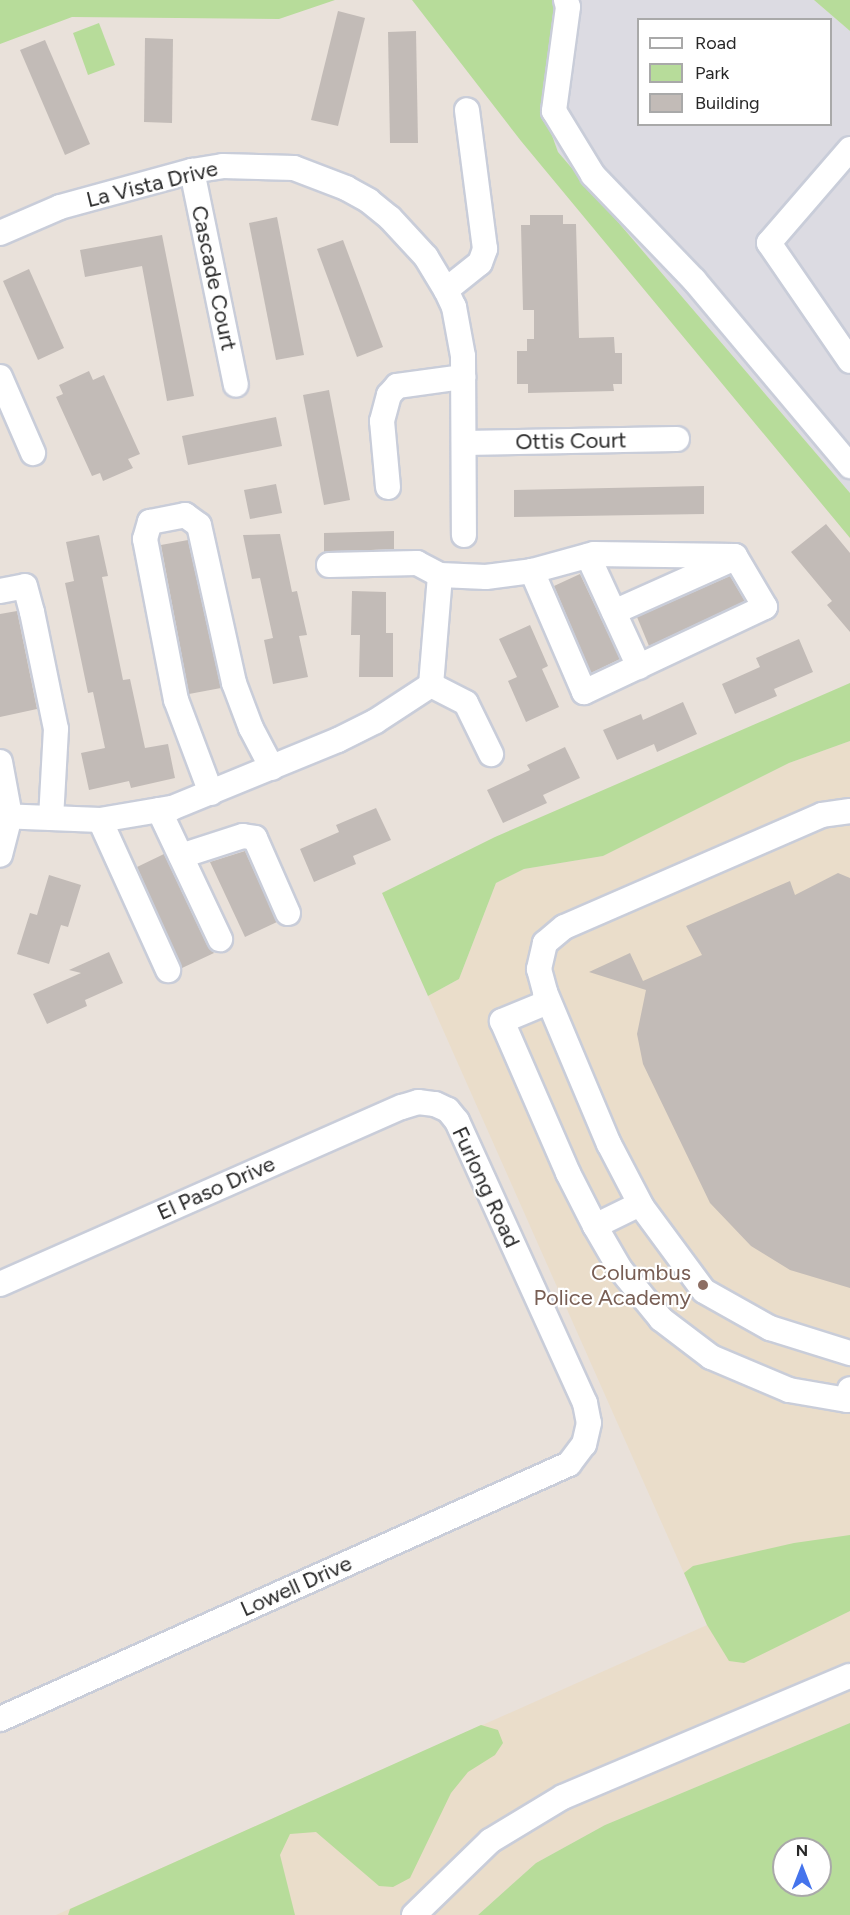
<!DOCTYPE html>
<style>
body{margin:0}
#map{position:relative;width:850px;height:1915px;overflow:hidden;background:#e9e1da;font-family:Figtree,sans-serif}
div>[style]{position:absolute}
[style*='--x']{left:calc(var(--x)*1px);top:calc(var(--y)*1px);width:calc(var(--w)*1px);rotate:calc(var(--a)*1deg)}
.industrial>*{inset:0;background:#dcdbe2}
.education>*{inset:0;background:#eaddca}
.green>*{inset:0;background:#b7dc9a}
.building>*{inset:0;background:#c2bbb7}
.roads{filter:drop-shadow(2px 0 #c9cdd9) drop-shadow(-2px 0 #c9cdd9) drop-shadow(0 2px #c9cdd9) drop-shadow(0 -2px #c9cdd9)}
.minor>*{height:24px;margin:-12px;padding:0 12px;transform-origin:12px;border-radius:12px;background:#fff}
.dots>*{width:16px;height:16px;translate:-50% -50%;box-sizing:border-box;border:3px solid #fff;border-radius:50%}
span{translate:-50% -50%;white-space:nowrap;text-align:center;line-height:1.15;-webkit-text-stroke:4.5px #fff;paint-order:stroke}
.street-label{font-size:22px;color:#282828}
.education-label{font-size:22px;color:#785e54}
.right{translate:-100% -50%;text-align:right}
.legend{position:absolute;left:637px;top:18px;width:195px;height:108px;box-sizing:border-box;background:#fff;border:2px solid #a9a9a9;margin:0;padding:8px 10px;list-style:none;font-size:18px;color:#282828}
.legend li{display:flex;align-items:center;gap:12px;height:30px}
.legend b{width:30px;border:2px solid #a9a9a9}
.north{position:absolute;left:772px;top:1837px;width:60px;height:60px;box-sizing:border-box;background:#fff;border:2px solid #a9a9a9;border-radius:50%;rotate:0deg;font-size:16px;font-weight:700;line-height:24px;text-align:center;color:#282828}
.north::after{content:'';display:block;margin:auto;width:21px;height:27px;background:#4574ec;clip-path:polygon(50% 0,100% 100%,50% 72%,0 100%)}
</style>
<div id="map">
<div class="industrial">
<i style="clip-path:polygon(evenodd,558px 0,814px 0,850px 31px,850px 493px,558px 152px,545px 116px,545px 81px,557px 30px,558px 0,638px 20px,830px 20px,830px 124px,638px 124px,638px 20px)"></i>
</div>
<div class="education">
<i style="clip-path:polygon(850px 741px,850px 1723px,605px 1825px,536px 1863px,478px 1915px,56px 1915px,707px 1625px,428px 996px,459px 979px,496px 883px,524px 869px,603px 856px,789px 763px)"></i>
</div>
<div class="green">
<i style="clip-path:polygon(0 0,335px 0,279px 19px,72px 17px,0 44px)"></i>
<i style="clip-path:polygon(412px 0,558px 0,557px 30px,545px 81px,545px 116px,558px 152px,850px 493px,850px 538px,521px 141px)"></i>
<i style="clip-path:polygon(814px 0,850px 0,850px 31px)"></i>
<i style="clip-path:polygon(99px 23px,115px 65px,88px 75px,73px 33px)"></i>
<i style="clip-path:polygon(850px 683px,850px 741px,789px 763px,603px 856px,524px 869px,496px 883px,459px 979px,428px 996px,382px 893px,495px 837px)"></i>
<i style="clip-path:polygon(850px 1535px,850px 1611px,744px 1663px,729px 1661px,707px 1625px,684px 1573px,693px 1566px,794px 1543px)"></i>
<i style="clip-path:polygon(evenodd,850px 1723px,850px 1915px,478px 1915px,536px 1863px,605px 1825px,850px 1723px,784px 1849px,820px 1849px,820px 1885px,784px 1885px,784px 1849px)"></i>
<i style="clip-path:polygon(481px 1725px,498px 1730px,503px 1743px,495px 1755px,468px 1772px,451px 1793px,410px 1878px,393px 1887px,379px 1886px,316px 1832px,290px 1834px,280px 1855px,295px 1915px,68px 1915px,70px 1909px)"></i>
</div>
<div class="building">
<i style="clip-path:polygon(338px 11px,365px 18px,338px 126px,311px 120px)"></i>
<i style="clip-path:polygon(416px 31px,418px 143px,390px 143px,388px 32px)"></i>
<i style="clip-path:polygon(145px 38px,173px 39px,172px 123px,144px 122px)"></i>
<i style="clip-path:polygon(45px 40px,90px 144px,65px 155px,20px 50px)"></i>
<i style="clip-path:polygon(530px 215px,563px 215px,563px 224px,576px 224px,579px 338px,614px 337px,615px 353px,622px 353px,622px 384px,613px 384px,614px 391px,528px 393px,528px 384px,517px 384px,517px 351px,527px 351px,527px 339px,534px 339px,534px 310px,523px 310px,521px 225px,530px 225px)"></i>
<i style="clip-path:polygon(277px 217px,304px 355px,276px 360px,249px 223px)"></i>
<i style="clip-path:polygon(162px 235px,194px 396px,167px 401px,142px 266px,85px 277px,80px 250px)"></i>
<i style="clip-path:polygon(343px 240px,383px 347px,357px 357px,317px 249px)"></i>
<i style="clip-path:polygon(29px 269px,64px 348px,38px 360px,3px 281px)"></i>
<i style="clip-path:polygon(89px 371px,93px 380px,104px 375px,140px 454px,128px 459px,133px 468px,103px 481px,100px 473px,92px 476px,56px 397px,63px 394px,59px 385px)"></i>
<i style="clip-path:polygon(329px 390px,350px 500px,324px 505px,303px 395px)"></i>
<i style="clip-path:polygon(276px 417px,282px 446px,188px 465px,182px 436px)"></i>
<i style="clip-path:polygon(276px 484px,282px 513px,250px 519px,244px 490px)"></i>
<i style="clip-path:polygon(704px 486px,704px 514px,514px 517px,514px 490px)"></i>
<i style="clip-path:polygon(826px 524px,850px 553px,850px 632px,827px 605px,832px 601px,791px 552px)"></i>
<i style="clip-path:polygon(394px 531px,394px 549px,324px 552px,324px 533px)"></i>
<i style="clip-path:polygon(280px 534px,292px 592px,297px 591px,307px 635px,299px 636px,308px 677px,273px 684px,264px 640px,273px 638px,260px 578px,252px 579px,243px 535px)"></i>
<i style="clip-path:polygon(99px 535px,108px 576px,102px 577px,123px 680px,130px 679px,145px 748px,168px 744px,175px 778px,131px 788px,129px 781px,89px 790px,81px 753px,105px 748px,93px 692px,88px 693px,65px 583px,74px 581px,66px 542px)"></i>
<i style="clip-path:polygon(188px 540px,221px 688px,189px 694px,161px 545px)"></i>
<i style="clip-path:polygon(580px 574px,620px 659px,591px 673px,554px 586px)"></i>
<i style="clip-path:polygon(730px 576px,745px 601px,649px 646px,637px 617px)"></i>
<i style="clip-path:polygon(352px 591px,386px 592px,386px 633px,393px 633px,393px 677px,359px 677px,360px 635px,351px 635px)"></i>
<i style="clip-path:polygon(17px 611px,37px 709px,0 717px,0 614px)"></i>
<i style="clip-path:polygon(530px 625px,548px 666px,542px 669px,559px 707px,526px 722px,508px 681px,517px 677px,499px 639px)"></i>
<i style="clip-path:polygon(799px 639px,813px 672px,774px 689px,777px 696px,735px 714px,722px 684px,760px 667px,756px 658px)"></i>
<i style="clip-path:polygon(683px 702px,697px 734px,657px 752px,654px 744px,617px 760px,603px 730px,641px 714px,643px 720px)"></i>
<i style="clip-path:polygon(565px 747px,580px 778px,543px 795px,547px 803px,503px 823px,487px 790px,530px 770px,527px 765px)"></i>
<i style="clip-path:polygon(376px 808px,391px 840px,353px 856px,356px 864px,314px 882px,300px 849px,339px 832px,336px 825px)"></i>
<i style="clip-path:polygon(245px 851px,277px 922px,245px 937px,210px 862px)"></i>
<i style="clip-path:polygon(164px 854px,207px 945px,214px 953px,182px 968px,137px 867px)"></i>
<i style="clip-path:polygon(838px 873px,850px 878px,850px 1288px,790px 1270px,751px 1246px,710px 1203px,643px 1064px,637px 1034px,646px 990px,589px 972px,630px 953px,643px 981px,702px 955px,686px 926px,790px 881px,795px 895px)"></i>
<i style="clip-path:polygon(49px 875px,81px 885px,68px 927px,61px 925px,49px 964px,17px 954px,30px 913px,37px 915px)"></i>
<i style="clip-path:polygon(109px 952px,123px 983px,85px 1000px,87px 1006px,47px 1024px,33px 994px,81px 973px,69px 970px)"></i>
</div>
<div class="roads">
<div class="minor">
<i style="--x:566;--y:0;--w:7;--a:74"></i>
<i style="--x:568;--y:7;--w:105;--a:97.7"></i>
<i style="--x:554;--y:111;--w:75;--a:58.6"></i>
<i style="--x:593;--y:175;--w:146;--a:46.1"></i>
<i style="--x:694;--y:280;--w:243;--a:50"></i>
<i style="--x:850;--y:149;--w:124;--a:130.8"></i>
<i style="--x:769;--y:243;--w:143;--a:55.5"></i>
<i style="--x:192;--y:171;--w:218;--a:78.4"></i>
<i style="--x:0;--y:233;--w:65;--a:-23.4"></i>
<i style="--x:60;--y:207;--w:137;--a:-15.3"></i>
<i style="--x:192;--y:171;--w:31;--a:-9"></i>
<i style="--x:223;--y:166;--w:71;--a:1.6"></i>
<i style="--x:294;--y:168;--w:56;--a:21"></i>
<i style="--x:346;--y:188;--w:26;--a:29"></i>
<i style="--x:369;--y:201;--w:27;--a:39"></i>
<i style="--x:390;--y:218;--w:53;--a:47.3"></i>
<i style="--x:426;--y:257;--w:39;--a:59"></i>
<i style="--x:446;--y:290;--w:19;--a:65"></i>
<i style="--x:454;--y:307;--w:50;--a:79.6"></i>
<i style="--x:463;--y:356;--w:179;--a:89.7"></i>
<i style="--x:446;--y:290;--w:43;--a:-38.5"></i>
<i style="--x:480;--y:263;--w:15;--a:-70"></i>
<i style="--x:485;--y:249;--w:140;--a:-97.4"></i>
<i style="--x:0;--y:377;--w:83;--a:66.5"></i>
<i style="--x:464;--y:443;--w:213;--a:-1.1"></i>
<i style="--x:388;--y:487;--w:66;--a:-95.2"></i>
<i style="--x:382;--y:421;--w:27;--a:-75"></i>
<i style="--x:389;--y:395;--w:12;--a:-48"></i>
<i style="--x:397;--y:386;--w:67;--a:-7.8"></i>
<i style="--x:588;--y:556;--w:122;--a:65.3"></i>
<i style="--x:329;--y:565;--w:88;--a:-1.3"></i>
<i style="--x:417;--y:563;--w:26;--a:28"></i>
<i style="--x:440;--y:575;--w:46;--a:2.5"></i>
<i style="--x:486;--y:577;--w:46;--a:-7.4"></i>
<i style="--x:532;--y:571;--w:64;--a:-15.3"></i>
<i style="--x:594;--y:554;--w:141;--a:0.8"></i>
<i style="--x:735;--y:556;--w:59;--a:59.5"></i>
<i style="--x:765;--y:607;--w:200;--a:154.8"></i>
<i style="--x:584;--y:692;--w:132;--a:-113.3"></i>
<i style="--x:0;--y:591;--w:25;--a:-11"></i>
<i style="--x:25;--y:586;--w:27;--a:75"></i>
<i style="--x:32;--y:612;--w:119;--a:78.4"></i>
<i style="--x:56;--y:729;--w:89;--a:93.2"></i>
<i style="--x:614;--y:612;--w:133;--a:-24.1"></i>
<i style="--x:431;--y:685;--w:110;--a:-85.3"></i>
<i style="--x:431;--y:685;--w:39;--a:27"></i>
<i style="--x:466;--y:703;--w:57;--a:63.9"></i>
<i style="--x:0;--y:762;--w:55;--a:79.5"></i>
<i style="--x:10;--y:816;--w:40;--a:104.4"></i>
<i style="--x:211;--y:793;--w:99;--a:-110.6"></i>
<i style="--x:176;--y:700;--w:164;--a:-100.9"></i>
<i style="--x:145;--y:539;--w:18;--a:-74"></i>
<i style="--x:150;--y:522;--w:36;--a:-11"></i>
<i style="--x:185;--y:515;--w:17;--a:36"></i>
<i style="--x:199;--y:525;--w:162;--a:77.5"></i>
<i style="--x:234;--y:683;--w:48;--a:69.3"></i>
<i style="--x:251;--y:728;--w:45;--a:62.3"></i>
<i style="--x:159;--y:810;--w:143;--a:64.7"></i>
<i style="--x:850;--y:811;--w:28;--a:172"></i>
<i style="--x:822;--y:815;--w:281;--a:156.5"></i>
<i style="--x:564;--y:927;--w:25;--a:140"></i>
<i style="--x:545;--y:943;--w:27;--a:103"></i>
<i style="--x:539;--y:969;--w:24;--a:75"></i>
<i style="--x:545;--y:992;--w:165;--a:67.2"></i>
<i style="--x:609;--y:1144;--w:71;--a:62.4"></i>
<i style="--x:642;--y:1207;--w:104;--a:53.6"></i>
<i style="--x:704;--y:1291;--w:76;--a:29.3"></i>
<i style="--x:770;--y:1328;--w:84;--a:17.4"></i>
<i style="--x:0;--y:816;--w:100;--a:2.3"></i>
<i style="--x:100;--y:820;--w:73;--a:-9.5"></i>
<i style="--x:172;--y:808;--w:179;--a:-22.3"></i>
<i style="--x:338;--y:740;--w:42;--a:-26.6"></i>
<i style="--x:376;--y:721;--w:66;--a:-33.2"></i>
<i style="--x:100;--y:820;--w:165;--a:65.6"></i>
<i style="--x:181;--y:856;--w:65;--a:-17.9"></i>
<i style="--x:243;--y:836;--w:12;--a:9"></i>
<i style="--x:255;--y:838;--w:82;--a:66.3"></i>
<i style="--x:548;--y:1002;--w:50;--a:157.6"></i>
<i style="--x:502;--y:1021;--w:166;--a:66.5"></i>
<i style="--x:568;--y:1173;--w:59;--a:63"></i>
<i style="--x:595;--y:1226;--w:50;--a:59.8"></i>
<i style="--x:620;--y:1269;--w:65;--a:50.6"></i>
<i style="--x:661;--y:1319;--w:63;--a:37.2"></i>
<i style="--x:711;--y:1357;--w:85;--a:22.9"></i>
<i style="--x:789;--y:1390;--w:59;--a:9.8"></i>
<i style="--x:847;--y:1400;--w:11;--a:-75"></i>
<i style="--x:595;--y:1226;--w:50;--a:-26.1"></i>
<i style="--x:0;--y:1284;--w:439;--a:-23.8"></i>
<i style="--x:402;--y:1107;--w:17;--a:-17"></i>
<i style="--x:418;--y:1102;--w:17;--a:7"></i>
<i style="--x:435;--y:1104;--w:14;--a:25"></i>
<i style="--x:448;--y:1110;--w:14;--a:51"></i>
<i style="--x:457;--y:1121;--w:310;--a:65.6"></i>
<i style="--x:585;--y:1403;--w:20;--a:79"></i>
<i style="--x:589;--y:1423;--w:22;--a:103"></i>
<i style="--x:584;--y:1444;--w:25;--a:127"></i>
<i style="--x:569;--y:1464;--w:624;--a:155.86"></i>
<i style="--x:414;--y:1915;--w:106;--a:-44.2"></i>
<i style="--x:490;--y:1841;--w:85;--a:-31.1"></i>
<i style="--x:563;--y:1797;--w:311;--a:-22.9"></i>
</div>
</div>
<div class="dots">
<i style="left:703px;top:1285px;background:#8d6e63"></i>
</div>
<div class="street-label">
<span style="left:152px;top:184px;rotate:-14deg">La Vista Drive</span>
<span style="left:214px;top:278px;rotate:78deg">Cascade Court</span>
<span style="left:571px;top:441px;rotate:-1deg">Ottis Court</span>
<span style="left:486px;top:1187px;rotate:65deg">Furlong Road</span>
<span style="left:216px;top:1188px;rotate:-24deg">El Paso Drive</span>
<span style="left:296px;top:1586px;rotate:-24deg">Lowell Drive</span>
</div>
<div class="education-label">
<span class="right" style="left:691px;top:1285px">Columbus<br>Police Academy</span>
</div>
<ul class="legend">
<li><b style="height:8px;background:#fff"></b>Road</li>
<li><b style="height:16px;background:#b7dc9a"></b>Park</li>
<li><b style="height:16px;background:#c2bbb7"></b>Building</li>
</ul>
<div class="north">N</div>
</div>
